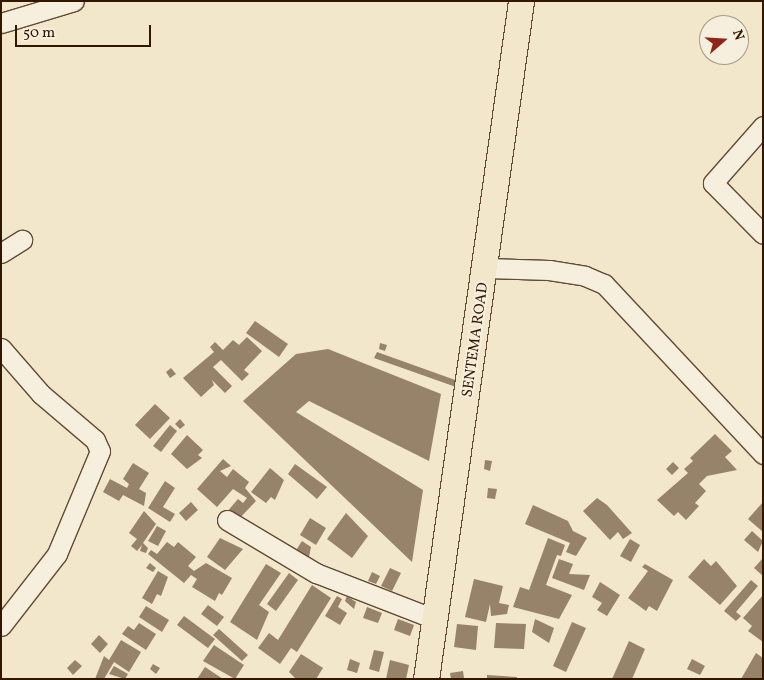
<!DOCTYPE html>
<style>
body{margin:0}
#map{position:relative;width:764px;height:680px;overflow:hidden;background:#f2e7cb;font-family:Vollkorn,serif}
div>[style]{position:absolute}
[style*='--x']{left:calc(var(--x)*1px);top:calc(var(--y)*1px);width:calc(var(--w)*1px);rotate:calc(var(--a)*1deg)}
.building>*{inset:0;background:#96836a}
.roads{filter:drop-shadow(1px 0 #624a33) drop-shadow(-1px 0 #624a33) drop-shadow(0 1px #624a33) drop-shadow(0 -1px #624a33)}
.minor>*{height:19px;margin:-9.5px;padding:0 9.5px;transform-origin:9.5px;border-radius:9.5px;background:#f7efdd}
.major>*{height:25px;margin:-12.5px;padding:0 12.5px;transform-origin:12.5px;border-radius:12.5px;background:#f2e7cb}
span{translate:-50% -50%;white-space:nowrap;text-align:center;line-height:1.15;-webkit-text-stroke:4px #f7efdd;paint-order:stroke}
.street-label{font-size:15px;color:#321600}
.frame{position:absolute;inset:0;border:2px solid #321600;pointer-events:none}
.north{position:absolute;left:699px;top:15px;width:50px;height:50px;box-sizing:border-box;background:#f7efdd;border:1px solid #a89885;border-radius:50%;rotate:71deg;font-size:14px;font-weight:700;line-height:20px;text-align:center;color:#321600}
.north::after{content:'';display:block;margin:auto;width:18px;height:22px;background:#8f2418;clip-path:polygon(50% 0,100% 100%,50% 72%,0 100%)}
.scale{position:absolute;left:15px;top:25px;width:136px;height:22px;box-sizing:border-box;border:2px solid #321600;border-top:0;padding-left:6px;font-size:15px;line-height:18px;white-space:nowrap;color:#321600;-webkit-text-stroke:4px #f7efdd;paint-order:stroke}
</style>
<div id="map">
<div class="building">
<i style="clip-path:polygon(255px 321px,288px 344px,279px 357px,246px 333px)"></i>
<i style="clip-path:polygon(247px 337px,262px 351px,244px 370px,249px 374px,242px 381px,221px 360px,213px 367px,232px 386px,225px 393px,212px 380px,214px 385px,201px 397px,183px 378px,214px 352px,210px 347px,215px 342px,223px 350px,233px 340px,239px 345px)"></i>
<i style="clip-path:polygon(380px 343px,387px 345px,385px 351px,379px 349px)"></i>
<i style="clip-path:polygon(328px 349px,441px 394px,429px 461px,309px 401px,296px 412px,423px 490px,412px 562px,243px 401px,296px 354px)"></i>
<i style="clip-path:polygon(377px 352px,458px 381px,456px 387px,374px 358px)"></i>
<i style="clip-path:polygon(171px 368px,176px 374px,170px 378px,166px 372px)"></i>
<i style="clip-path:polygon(155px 404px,170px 418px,150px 439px,135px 425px)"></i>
<i style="clip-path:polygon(180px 419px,185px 425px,180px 429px,175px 424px)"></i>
<i style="clip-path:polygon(170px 425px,177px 431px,161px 452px,153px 446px)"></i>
<i style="clip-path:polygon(715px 434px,732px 451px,725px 457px,737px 470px,707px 476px,699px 484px,706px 491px,695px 503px,699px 506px,686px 520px,678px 512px,674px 516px,657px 500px,688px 473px,684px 469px,693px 461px,690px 458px)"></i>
<i style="clip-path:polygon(187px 435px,203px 450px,198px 455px,202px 458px,187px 469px,171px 454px)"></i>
<i style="clip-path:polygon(223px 459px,231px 466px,220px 471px,227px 477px,233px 469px,249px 482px,245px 488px,256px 501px,237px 521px,226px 513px,238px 499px,243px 503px,247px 498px,233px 489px,217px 507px,197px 489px)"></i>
<i style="clip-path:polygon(485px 460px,492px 461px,490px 471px,484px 469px)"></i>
<i style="clip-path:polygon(673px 462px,679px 468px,672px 475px,666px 469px)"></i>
<i style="clip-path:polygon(133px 463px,149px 473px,139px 489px,146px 493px,144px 506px,123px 495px,119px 501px,103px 492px,110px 479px,127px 488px,129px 484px,123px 479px)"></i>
<i style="clip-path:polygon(295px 464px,327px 487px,317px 499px,288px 474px)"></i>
<i style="clip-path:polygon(270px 468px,284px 480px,275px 500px,271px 497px,266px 503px,251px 492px)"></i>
<i style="clip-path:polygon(165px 481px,175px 488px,163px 507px,175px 514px,170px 522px,148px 508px)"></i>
<i style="clip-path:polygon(488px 488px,497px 489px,495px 499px,487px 498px)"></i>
<i style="clip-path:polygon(597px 498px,607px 505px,632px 533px,623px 539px,618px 532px,610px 540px,583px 511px)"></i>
<i style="clip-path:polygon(191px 502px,198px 510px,186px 521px,179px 513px)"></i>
<i style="clip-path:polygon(763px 502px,763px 532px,748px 519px)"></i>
<i style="clip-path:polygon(533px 505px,568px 521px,573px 531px,587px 538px,576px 556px,566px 552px,570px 543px,525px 524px)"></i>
<i style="clip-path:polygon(144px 511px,156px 524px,143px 543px,148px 548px,146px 553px,140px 551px,142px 545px,137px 551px,131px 546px,137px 539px,129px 533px)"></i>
<i style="clip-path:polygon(346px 513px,368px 536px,352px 558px,327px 539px)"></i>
<i style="clip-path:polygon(310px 518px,326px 528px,316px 545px,300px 535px)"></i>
<i style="clip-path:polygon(157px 526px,166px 531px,158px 546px,148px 541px)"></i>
<i style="clip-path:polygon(752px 531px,763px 541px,758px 552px,744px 540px)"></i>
<i style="clip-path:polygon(220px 538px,243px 549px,225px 570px,207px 557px)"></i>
<i style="clip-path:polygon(548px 538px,565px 545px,561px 556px,557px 555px,546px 585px,572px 595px,559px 619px,513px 607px,520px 587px,529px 590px)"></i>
<i style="clip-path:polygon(630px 539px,640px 545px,631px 562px,620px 556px)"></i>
<i style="clip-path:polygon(302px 541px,311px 547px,308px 562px,293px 555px)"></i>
<i style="clip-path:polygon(167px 542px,174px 547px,178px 542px,196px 557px,188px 566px,194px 571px,206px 563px,232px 578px,222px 595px,219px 593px,215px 601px,192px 587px,197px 579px,191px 575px,184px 583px,148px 554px,151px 550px,157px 554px)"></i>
<i style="clip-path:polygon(763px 558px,763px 576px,754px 568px)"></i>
<i style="clip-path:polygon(559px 559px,573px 564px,569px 574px,590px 575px,584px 590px,552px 578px)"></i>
<i style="clip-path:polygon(704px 559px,711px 566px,716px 561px,737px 586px,720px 605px,688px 577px)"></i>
<i style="clip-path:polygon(150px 563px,156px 568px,153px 572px,146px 568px)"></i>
<i style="clip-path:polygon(266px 564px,281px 573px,259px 605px,269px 612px,257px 640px,230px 622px)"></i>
<i style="clip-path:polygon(645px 564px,673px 580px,657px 611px,649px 606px,646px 611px,628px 598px,648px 571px,642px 567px)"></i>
<i style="clip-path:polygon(390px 568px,401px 573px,392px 591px,381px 586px)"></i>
<i style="clip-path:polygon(158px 571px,168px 577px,161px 596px,157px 594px,152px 604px,142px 598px)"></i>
<i style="clip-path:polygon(372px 572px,380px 576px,376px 584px,368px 581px)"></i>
<i style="clip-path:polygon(289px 573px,298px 580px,276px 611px,267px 604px)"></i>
<i style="clip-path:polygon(474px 579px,503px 586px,499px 603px,509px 605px,507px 614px,491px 616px,490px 604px,486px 622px,465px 617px)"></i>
<i style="clip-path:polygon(751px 580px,758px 586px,736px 612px,741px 616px,736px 621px,724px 611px)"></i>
<i style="clip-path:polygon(600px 582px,620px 595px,607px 616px,597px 610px,602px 603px,592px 597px)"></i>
<i style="clip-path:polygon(312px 585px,331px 598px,297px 652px,291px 648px,280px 664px,258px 648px,269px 633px,278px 640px)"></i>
<i style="clip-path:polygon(763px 595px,763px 642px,748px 631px,752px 626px,743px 618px)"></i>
<i style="clip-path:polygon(337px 596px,342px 599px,338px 607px,347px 613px,340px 625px,325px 616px)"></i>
<i style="clip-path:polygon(347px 596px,356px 602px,354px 609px,345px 601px)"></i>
<i style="clip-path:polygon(208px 605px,224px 617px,217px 626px,201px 614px)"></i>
<i style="clip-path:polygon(146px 606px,169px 620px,162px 632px,139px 617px)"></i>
<i style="clip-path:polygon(367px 607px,382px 613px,378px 623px,363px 618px)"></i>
<i style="clip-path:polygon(184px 616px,215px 639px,208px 648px,177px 625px)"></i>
<i style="clip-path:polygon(398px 619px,414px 625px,410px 636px,394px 630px)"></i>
<i style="clip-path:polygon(535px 619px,554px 628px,549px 643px,532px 632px)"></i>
<i style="clip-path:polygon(572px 622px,586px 628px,566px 672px,553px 666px)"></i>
<i style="clip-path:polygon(139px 623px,156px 634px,146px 650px,122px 634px,128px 626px,134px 630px)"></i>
<i style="clip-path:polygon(496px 623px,526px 624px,524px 649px,494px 648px)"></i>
<i style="clip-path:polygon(457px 624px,478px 626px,476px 650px,454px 647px)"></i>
<i style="clip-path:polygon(219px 629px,248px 655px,242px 661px,213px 635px)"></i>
<i style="clip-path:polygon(99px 635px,108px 644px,100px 653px,91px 644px)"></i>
<i style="clip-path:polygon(121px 640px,141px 652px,129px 672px,114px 662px,104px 679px,95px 679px,104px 656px,109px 660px)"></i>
<i style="clip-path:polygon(629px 641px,645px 649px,632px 679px,612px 679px)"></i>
<i style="clip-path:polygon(214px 645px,244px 665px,235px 679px,203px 661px)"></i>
<i style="clip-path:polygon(374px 650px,384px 652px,379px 672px,369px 669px)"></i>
<i style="clip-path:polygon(756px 653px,763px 658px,763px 679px,741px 679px)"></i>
<i style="clip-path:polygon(301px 654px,323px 668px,316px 679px,296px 679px,289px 672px)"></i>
<i style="clip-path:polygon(350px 659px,360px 663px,357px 673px,347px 670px)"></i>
<i style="clip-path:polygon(692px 659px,705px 666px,700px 675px,687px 669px)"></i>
<i style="clip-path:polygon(75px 660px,82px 666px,73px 675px,67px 668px)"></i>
<i style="clip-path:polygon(390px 660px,409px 665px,406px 679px,386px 679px)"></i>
<i style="clip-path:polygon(153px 664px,160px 668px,156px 674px,150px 669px)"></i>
<i style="clip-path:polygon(114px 666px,128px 674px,125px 679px,109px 674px)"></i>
<i style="clip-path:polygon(205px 667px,223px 679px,197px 679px)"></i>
<i style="clip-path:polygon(463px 671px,464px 678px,451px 679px,450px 673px)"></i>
<i style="clip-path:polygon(487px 675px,517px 677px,517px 679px,487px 679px)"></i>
</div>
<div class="roads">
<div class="minor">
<i style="--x:1;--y:23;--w:76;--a:-16.8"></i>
<i style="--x:763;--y:126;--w:76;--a:131.3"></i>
<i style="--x:713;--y:183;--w:71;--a:45.6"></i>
<i style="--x:1;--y:253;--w:25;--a:-32"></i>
<i style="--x:487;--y:268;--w:62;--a:1.8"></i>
<i style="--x:549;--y:270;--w:36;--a:9"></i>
<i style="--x:585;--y:276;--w:21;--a:23"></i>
<i style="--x:604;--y:284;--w:233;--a:46.9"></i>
<i style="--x:1;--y:348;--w:61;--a:49"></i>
<i style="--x:41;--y:394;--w:71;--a:40.4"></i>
<i style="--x:95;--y:440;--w:12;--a:66"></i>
<i style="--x:100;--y:451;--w:112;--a:112.7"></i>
<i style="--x:57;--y:554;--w:91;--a:127.9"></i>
<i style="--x:227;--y:520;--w:104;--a:30.8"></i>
<i style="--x:316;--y:573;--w:130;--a:21.2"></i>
</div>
<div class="major">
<i style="--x:426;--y:679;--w:685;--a:-82.02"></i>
</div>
</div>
<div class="street-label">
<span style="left:476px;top:340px;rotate:-82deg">SENTEMA ROAD</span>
</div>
<div class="frame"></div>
<div class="north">N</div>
<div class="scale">50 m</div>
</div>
